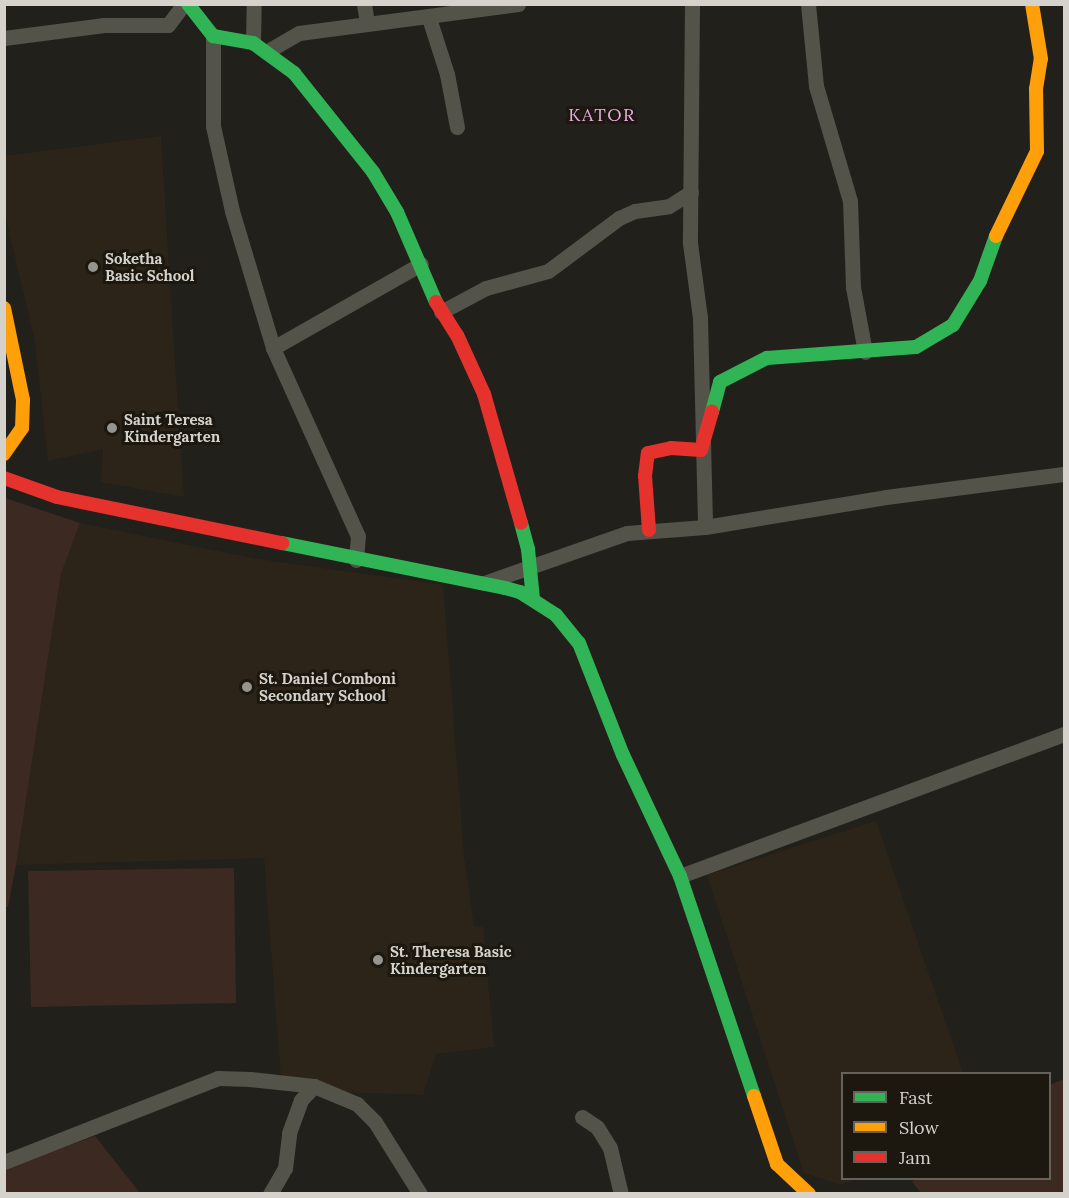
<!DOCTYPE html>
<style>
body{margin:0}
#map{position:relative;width:1069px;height:1198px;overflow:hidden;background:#22201b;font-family:Lora,serif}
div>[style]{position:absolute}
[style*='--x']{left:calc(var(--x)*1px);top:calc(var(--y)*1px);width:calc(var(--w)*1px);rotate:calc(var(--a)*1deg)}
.built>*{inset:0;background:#2c2418}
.green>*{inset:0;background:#3b2922}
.street>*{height:15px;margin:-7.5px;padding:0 7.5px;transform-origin:7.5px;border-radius:7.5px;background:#535349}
.fast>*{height:14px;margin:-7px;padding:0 7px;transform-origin:7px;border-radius:7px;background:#30b455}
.slow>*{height:14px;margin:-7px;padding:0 7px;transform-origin:7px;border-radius:7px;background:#ff9f0a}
.jam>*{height:14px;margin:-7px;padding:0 7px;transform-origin:7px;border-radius:7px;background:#e5322d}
.dots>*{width:16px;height:16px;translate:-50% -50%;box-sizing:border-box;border:3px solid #1c170f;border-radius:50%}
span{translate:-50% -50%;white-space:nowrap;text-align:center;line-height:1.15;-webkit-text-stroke:6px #1c170f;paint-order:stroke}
.poi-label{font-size:15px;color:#d5d2cc;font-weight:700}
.left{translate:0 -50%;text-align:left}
.quarter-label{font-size:18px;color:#e8ace2;letter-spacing:1.5px}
.frame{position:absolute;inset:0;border:6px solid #d5d2cc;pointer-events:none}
.legend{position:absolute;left:841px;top:1072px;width:210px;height:108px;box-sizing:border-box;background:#1c170f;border:2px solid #66625b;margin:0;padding:8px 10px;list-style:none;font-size:18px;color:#d5d2cc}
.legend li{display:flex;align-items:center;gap:12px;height:30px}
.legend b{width:30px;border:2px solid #66625b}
</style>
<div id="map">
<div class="built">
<i style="clip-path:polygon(161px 136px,172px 319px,184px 497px,101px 482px,103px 449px,48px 461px,35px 341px,5px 215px,5px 156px)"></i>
<i style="clip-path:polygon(80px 523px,252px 558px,443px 585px,464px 856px,474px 926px,483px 927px,494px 1047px,436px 1054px,423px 1095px,282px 1090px,264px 858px,16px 865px,61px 574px)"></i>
<i style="clip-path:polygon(876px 821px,963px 1073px,842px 1074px,842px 1178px,858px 1179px,841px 1185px,804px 1173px,707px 875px)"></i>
</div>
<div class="green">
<i style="clip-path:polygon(5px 498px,80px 523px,61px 574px,16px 865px,8px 907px,5px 907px)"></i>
<i style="clip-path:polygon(234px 868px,236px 1003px,31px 1007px,28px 871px)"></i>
<i style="clip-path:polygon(1064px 1079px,1064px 1193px,921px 1193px,912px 1182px,916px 1178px,1050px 1178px,1050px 1085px)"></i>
<i style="clip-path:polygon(95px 1136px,140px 1193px,5px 1194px,5px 1169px)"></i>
</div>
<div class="street">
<i style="--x:364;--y:4;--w:20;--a:81"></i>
<i style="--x:692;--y:4;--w:239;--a:90.5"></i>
<i style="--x:690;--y:243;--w:76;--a:82.4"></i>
<i style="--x:700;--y:318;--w:209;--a:88.6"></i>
<i style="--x:808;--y:4;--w:82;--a:84.4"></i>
<i style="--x:816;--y:86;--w:120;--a:73.5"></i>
<i style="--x:850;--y:201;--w:86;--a:88"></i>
<i style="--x:853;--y:287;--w:66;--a:79.5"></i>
<i style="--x:429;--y:18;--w:59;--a:72.2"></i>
<i style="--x:447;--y:74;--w:54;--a:79.3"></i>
<i style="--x:213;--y:36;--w:90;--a:90"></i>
<i style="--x:213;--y:126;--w:87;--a:77.4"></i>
<i style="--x:232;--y:211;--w:143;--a:73.3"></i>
<i style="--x:273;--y:348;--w:206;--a:65.7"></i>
<i style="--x:358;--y:536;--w:24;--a:95"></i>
<i style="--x:4;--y:38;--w:101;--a:-7.4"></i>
<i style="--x:104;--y:25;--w:64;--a:0"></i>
<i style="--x:168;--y:25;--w:26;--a:-53"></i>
<i style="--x:253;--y:43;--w:39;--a:-89"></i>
<i style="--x:266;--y:52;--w:38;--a:-30"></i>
<i style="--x:299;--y:33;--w:221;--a:-7.5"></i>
<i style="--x:441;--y:312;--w:51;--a:-28.1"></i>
<i style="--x:486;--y:288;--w:64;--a:-15.3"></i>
<i style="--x:548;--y:271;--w:89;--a:-36.7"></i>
<i style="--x:619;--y:218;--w:17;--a:-24"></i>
<i style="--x:635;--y:211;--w:34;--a:-8"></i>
<i style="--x:669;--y:206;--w:26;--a:-32"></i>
<i style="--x:273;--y:348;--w:170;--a:-29.6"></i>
<i style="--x:484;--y:583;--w:151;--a:-19.3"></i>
<i style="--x:627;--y:533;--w:78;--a:-4.4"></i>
<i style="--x:705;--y:527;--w:183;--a:-9.4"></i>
<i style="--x:886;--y:497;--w:179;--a:-7.4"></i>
<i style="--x:680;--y:876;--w:409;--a:-20.3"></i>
<i style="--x:582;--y:1117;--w:18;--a:34"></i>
<i style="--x:597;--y:1127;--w:25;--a:58"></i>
<i style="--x:610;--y:1148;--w:47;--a:76.6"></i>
<i style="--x:4;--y:1162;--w:230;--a:-21.4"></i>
<i style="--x:218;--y:1078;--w:32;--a:2"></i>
<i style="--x:250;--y:1079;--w:64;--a:6.2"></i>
<i style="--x:314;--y:1086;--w:47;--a:22.7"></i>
<i style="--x:357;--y:1104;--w:25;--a:45"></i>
<i style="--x:375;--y:1122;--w:85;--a:58"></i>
<i style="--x:270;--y:1194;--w:30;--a:-60"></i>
<i style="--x:285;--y:1168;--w:35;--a:-83"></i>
<i style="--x:289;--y:1133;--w:35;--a:-70"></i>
<i style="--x:301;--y:1100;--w:19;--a:-47"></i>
</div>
<div class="fast">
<i style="--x:188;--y:4;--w:41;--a:52"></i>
<i style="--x:213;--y:36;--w:41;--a:9.9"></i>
<i style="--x:253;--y:43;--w:51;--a:36.2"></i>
<i style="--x:294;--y:73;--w:127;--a:51.4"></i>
<i style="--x:373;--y:172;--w:47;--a:59"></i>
<i style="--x:397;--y:212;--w:98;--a:66.6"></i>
<i style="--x:712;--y:412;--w:31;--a:-75"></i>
<i style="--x:720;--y:382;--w:53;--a:-27.1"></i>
<i style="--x:767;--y:358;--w:149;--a:-4.2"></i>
<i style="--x:916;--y:347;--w:43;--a:-30.7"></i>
<i style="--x:953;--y:325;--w:52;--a:-58.5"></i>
<i style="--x:980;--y:281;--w:48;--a:-70.4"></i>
<i style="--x:521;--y:523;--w:27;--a:75"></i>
<i style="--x:528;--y:549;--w:50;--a:84.3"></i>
<i style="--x:282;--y:543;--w:227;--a:11.4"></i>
<i style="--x:505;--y:588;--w:16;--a:15"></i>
<i style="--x:520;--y:592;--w:43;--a:32.6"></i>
<i style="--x:556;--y:615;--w:36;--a:51"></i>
<i style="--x:579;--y:643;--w:120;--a:68.6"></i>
<i style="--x:623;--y:755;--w:134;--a:64.8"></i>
<i style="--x:680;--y:876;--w:232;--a:71.4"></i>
</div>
<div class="slow">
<i style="--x:996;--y:236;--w:94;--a:-64.2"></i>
<i style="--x:1037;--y:151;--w:62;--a:-90.9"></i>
<i style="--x:1036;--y:89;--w:30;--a:-81"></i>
<i style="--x:1041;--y:59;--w:56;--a:-99.3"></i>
<i style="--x:4;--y:308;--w:94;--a:78.3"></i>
<i style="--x:23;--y:400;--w:28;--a:92"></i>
<i style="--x:22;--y:428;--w:32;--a:125"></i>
<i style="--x:754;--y:1096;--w:72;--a:71.3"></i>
<i style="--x:777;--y:1164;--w:44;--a:43.2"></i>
</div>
<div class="jam">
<i style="--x:436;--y:302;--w:39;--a:58"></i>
<i style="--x:457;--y:335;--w:65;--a:65.4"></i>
<i style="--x:484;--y:394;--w:134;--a:74"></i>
<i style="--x:4;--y:478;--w:56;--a:19.7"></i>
<i style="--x:57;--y:497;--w:230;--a:11.6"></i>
<i style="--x:649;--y:530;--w:54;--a:-94.2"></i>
<i style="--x:645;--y:476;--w:23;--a:-83"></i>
<i style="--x:648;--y:453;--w:24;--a:-12"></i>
<i style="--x:671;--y:448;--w:30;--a:4"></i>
<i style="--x:701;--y:450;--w:40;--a:-74"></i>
</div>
<div class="dots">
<i style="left:93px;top:267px;background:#96948e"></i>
<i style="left:112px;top:428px;background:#96948e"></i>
<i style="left:247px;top:687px;background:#96948e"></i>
<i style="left:378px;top:960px;background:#96948e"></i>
</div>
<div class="poi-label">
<span class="left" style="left:105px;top:267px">Soketha<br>Basic School</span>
<span class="left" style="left:124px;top:428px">Saint Teresa<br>Kindergarten</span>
<span class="left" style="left:259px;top:687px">St. Daniel Comboni<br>Secondary School</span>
<span class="left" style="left:390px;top:960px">St. Theresa Basic<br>Kindergarten</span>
</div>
<div class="quarter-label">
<span style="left:602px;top:115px">KATOR</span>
</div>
<div class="frame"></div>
<ul class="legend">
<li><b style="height:8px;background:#30b455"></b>Fast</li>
<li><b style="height:8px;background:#ff9f0a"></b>Slow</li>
<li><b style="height:8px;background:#e5322d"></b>Jam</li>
</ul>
</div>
